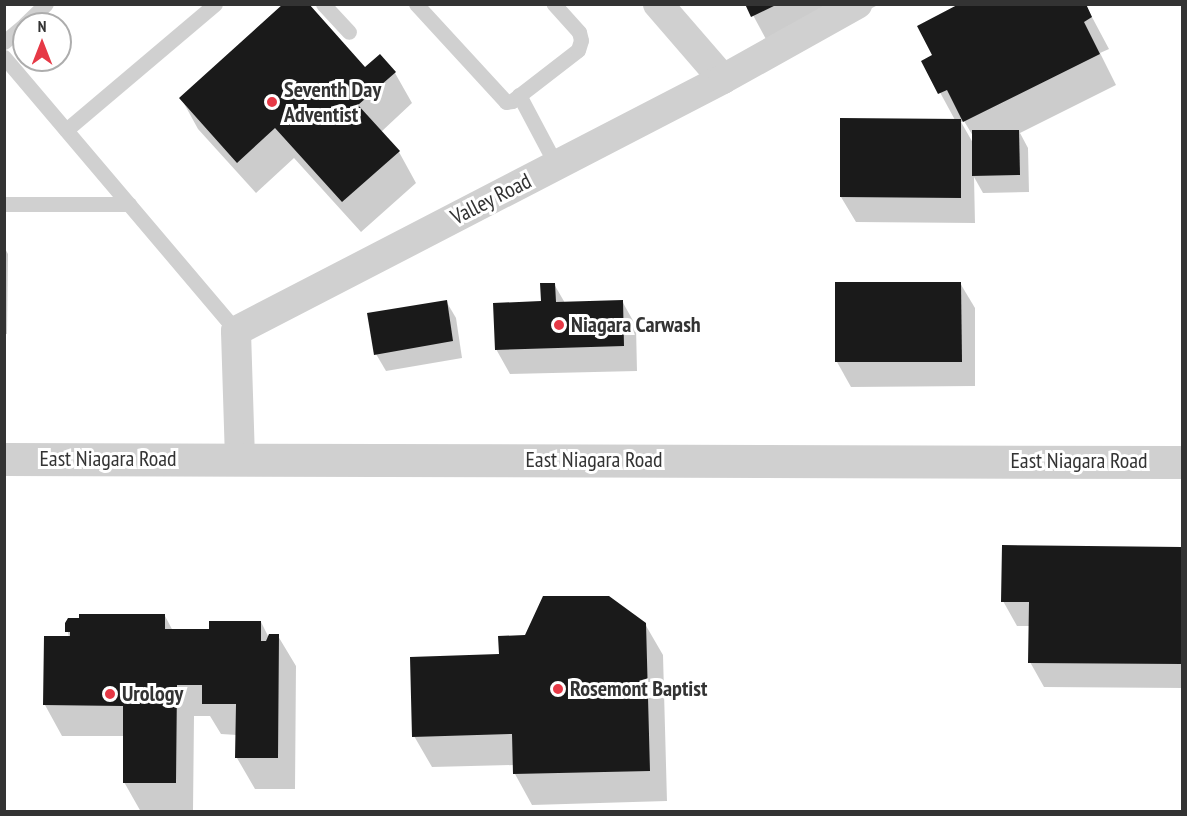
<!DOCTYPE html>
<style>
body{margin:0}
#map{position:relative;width:1187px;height:816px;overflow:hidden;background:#fff;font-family:"PT Sans Narrow",sans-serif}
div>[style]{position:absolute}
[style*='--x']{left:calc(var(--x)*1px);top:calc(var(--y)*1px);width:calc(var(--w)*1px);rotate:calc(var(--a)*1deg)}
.shadow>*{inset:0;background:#0003}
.building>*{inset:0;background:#1a1a1a}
.service>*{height:15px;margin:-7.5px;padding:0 7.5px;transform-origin:7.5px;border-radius:7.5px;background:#d0d0d0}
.minor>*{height:30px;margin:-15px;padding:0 15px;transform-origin:15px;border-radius:15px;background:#d0d0d0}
.tertiary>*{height:33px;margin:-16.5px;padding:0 16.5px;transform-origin:16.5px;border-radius:16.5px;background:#d0d0d0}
.dots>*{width:16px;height:16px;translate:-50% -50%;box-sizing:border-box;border:3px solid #fff;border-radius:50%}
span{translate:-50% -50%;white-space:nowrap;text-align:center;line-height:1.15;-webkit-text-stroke:6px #fff;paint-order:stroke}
.poi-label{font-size:22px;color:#333;font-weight:700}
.left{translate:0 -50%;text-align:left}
.street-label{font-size:22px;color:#333}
.frame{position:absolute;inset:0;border:6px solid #333;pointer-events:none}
.north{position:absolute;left:12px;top:12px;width:60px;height:60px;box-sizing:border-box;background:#fff;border:2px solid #adadad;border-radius:50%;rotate:0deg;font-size:16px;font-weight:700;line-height:24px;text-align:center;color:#333}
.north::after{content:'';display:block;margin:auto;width:21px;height:27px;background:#e63946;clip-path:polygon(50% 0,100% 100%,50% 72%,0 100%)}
</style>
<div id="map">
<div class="shadow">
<i style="clip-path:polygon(747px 4px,880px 4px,775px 56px)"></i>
<i style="clip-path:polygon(evenodd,1085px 4px,1109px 49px,1100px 53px,1116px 85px,1020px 133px,1028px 148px,1029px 192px,983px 193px,974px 177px,975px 223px,856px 222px,841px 197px,955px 120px,923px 61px,1085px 4px,964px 121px,973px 136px,973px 143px,961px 122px,964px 121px)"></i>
<i style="clip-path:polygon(365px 69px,395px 73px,412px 103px,381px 132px,399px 152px,416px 183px,361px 232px,294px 158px,256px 193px,198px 129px,181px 98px)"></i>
<i style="clip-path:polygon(4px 247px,8px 254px,7px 334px,4px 334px)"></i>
<i style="clip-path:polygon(960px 283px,975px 308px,975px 386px,851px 387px,837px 362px)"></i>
<i style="clip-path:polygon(554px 284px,565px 303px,622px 301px,636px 326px,637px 371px,510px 374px,496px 349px,542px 303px)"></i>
<i style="clip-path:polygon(446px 301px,456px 318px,462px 358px,386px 371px,376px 354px)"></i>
<i style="clip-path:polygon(1003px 547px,1182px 548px,1182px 688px,1044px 687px,1030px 662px,1030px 626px,1017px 626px,1003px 601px)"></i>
<i style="clip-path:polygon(165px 616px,173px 631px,210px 630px,261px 622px,269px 638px,278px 636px,296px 666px,295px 789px,255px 789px,237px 758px,237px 735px,221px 734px,210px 716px,194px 716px,193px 812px,141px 812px,124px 782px,124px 736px,62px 736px,45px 705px,69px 637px,66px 624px)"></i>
<i style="clip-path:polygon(645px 624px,663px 655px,667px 801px,532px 805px,515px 774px,514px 765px,432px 767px,414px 736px,500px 655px,526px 637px)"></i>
</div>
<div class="building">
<i style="clip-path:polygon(283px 4px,309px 4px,365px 67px,380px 54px,396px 72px,358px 105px,400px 151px,342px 202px,275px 128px,237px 163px,179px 98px)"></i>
<i style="clip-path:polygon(745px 4px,778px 4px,751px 17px)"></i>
<i style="clip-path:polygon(959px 4px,1086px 4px,1092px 17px,1084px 22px,1100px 54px,963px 122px,947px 90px,938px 94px,921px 61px,932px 55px,917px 26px)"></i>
<i style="clip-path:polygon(840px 118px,961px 119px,961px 198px,840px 197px)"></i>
<i style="clip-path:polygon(972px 130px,1019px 130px,1020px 175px,972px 176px)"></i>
<i style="clip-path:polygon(835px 282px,961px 282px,962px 362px,835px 362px)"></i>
<i style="clip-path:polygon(540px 283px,555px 283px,556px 302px,623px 300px,624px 346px,495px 350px,493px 303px,541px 301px)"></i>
<i style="clip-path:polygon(447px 300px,453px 341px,374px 355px,367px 313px)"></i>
<i style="clip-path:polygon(1002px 545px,1182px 547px,1182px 664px,1028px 663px,1029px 602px,1001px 602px)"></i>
<i style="clip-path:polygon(543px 596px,609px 596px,646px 623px,650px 771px,513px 774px,512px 734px,412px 737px,410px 657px,499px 654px,498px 636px,525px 635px)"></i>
<i style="clip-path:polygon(79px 614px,165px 614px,165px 629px,209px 629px,209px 621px,261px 621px,261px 641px,266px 641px,269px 634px,279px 634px,278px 758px,235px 758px,236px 704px,202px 704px,202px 685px,177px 685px,176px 783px,123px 783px,123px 706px,43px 705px,44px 636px,70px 636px,70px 632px,65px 632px,65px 623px,68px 618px,79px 618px)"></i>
</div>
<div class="service">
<i style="--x:323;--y:4;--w:38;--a:47"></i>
<i style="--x:416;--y:4;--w:133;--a:47.4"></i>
<i style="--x:506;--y:102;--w:6;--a:-9"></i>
<i style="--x:512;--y:101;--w:83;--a:-37.7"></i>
<i style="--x:578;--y:50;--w:10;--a:-73"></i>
<i style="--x:581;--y:40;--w:8;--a:-104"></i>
<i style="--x:579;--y:32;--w:38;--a:-132"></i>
<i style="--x:25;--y:24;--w:29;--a:-44"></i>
<i style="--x:4;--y:42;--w:26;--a:-40"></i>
<i style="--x:4;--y:57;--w:359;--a:49.7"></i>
<i style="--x:519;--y:95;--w:79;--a:62.1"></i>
<i style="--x:66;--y:130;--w:195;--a:-40.2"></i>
<i style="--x:4;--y:204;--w:125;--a:0"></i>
</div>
<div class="minor">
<i style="--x:658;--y:4;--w:99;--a:49.1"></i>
<i style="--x:240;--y:459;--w:128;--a:-91.8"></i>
<i style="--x:236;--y:331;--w:548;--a:-27.36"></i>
<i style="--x:723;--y:79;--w:154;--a:-29.2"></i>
</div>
<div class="tertiary">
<i style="--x:4;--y:459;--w:1178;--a:0.15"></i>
</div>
<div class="dots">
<i style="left:272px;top:102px;background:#e63946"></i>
<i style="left:559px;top:325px;background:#e63946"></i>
<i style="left:558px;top:689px;background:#e63946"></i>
<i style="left:110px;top:694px;background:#e63946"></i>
</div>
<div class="poi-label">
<span class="left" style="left:284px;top:102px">Seventh Day<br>Adventist</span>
<span class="left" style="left:571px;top:325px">Niagara Carwash</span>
<span class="left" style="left:570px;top:689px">Rosemont Baptist</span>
<span class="left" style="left:122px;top:694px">Urology</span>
</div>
<div class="street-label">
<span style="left:491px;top:199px;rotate:-27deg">Valley Road</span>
<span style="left:108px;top:459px">East Niagara Road</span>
<span style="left:594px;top:460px">East Niagara Road</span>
<span style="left:1079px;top:461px">East Niagara Road</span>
</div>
<div class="frame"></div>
<div class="north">N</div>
</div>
